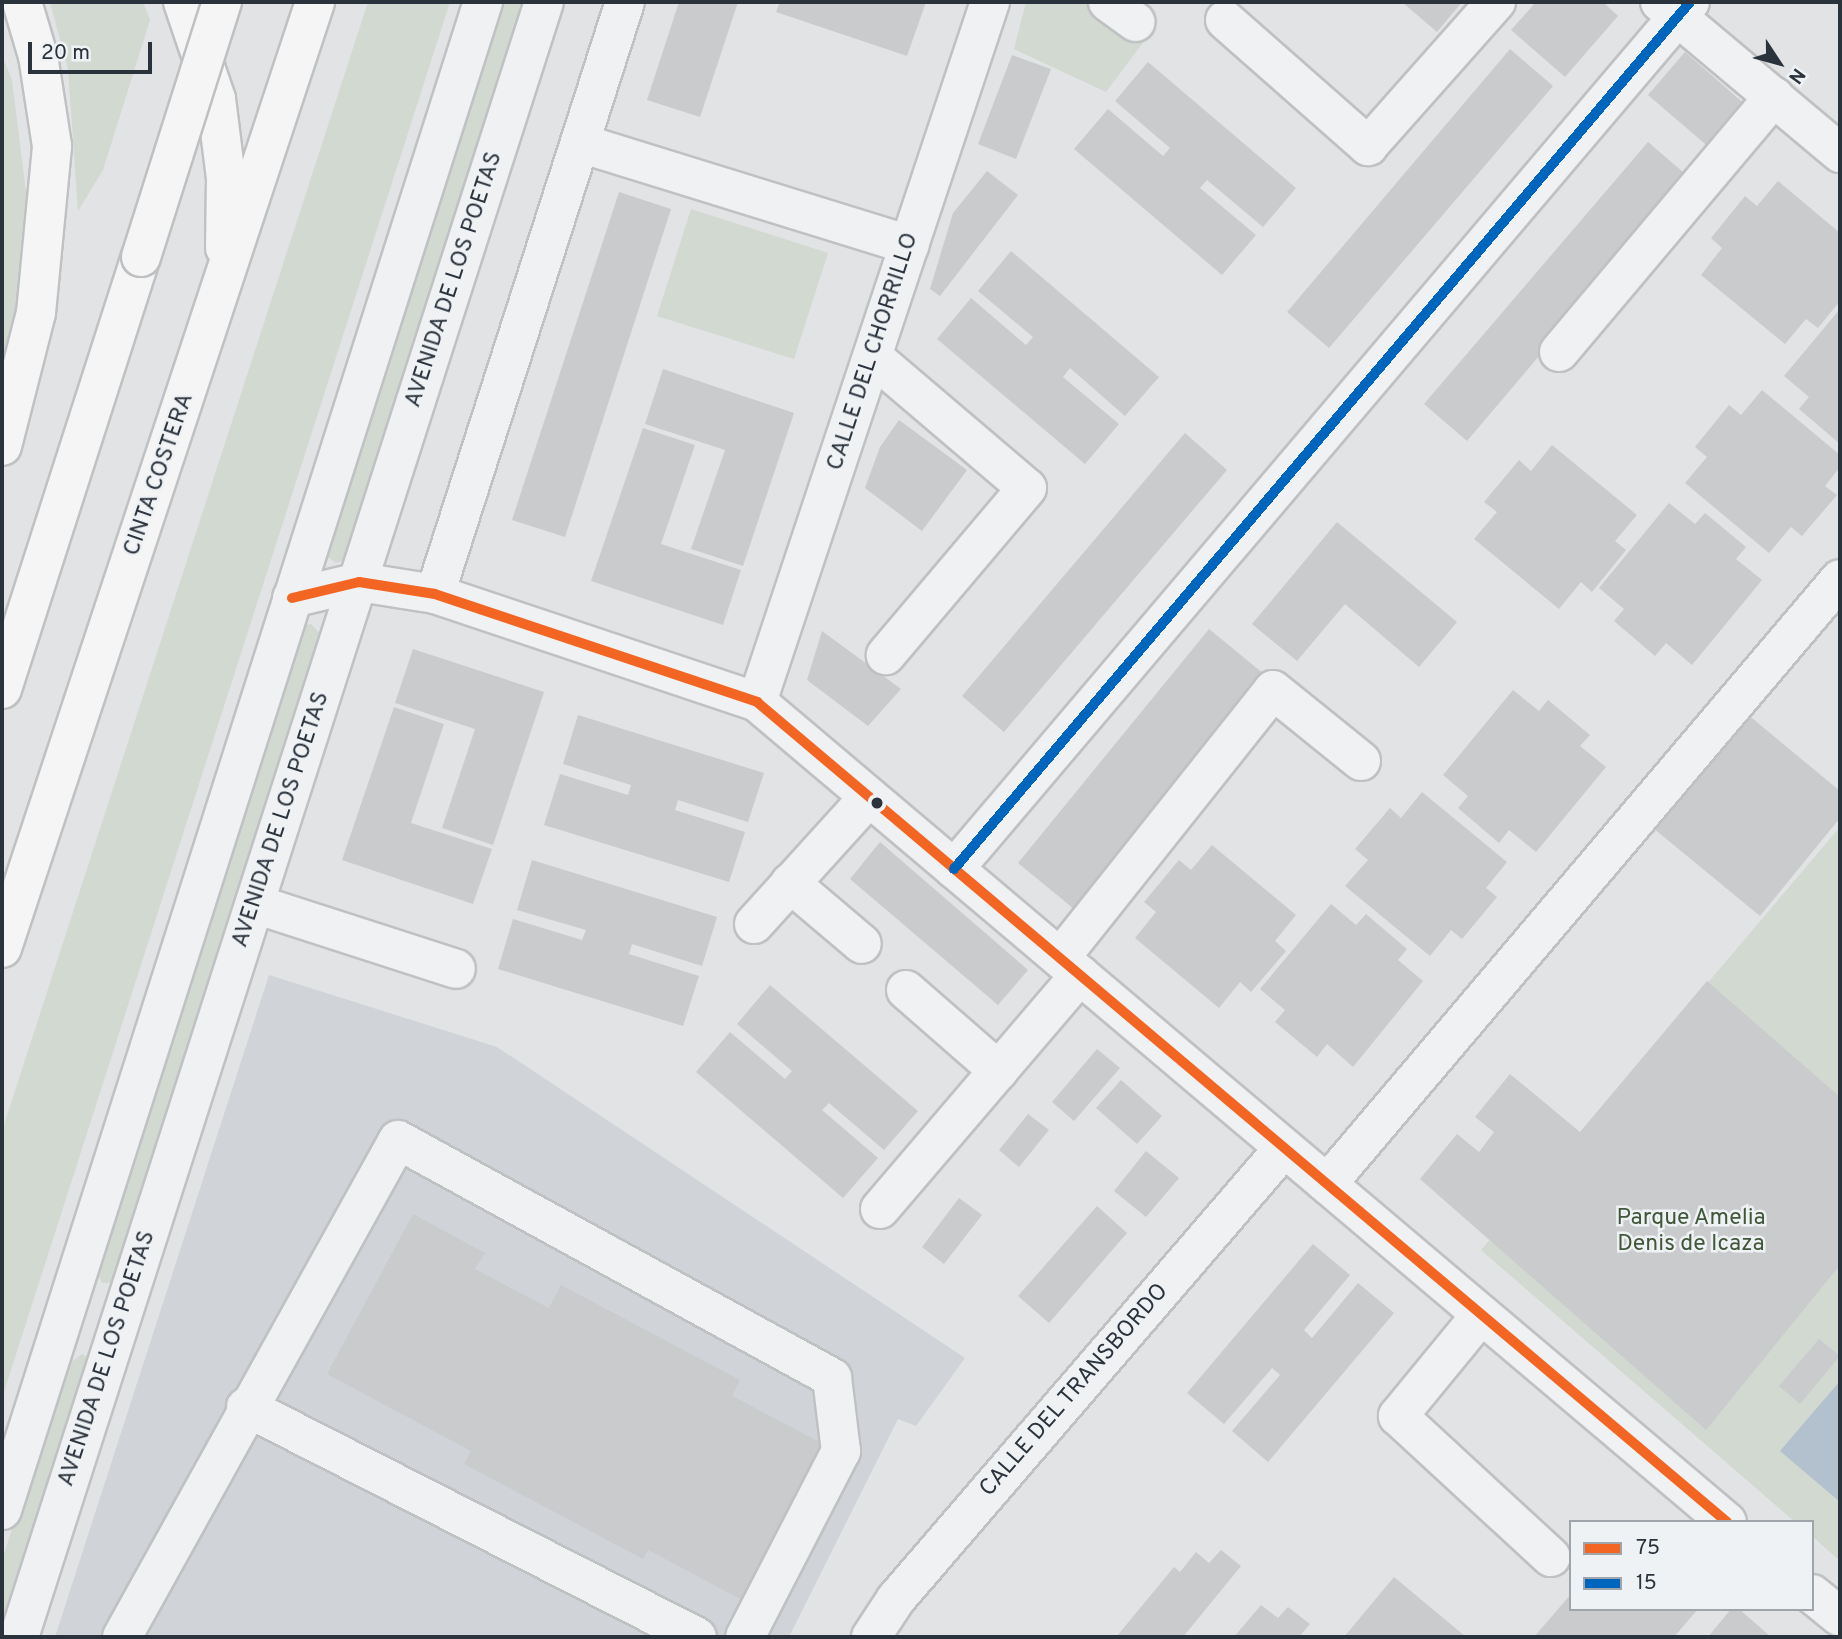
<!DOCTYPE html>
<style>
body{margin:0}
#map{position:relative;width:1842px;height:1639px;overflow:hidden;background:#e1e3e5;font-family:Overpass,sans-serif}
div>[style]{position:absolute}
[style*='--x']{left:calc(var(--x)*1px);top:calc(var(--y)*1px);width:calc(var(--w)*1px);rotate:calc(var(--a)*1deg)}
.built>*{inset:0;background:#d0d3d8}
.green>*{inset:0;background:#d2d9d1}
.water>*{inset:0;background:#b2c1cd}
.building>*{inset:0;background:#c9cbcd}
.roads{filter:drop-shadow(2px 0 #bfc1c3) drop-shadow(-2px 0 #bfc1c3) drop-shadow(0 2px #bfc1c3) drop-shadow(0 -2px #bfc1c3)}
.minor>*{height:38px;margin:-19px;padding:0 19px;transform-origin:19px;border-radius:19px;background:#f0f1f3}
.major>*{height:38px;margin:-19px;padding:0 19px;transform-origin:19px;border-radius:19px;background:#f5f5f6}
.bridges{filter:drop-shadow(2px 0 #bec0c2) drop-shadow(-2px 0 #bec0c2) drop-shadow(0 2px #bec0c2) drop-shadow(0 -2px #bec0c2)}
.major-bridge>*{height:38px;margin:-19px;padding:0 19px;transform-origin:19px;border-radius:19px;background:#f5f5f6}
.bus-1>*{height:10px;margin:-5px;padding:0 5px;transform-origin:5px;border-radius:5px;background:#f26522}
.bus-2>*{height:10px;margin:-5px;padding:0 5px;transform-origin:5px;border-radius:5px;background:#0065bd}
.dots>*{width:19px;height:19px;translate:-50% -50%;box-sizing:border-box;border:4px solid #eff2f5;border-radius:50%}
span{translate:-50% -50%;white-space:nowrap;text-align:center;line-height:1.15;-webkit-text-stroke:5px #eff2f5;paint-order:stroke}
.street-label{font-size:23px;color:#2a323c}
.park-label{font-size:23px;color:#415739}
.frame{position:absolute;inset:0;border:4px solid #2a323c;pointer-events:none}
.legend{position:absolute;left:1569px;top:1520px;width:245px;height:91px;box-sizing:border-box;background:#eff2f5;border:2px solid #a0a5ab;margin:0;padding:9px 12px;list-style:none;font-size:21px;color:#2a323c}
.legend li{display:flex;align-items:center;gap:14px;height:35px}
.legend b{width:35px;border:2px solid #a0a5ab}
.north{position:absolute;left:1744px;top:28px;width:70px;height:70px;-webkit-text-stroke:5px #eff2f5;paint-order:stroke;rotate:126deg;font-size:19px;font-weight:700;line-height:28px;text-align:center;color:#2a323c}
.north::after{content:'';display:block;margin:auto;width:24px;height:32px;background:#2a323c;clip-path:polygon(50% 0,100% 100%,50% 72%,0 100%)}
.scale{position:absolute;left:28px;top:42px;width:124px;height:32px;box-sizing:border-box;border:4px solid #2a323c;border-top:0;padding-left:9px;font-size:21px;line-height:24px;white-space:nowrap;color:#2a323c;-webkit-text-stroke:5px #eff2f5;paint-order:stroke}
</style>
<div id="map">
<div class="built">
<i style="clip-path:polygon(269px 975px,497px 1047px,965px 1358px,916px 1426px,898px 1419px,789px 1637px,55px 1637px)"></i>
</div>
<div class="green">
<i style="clip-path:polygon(50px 2px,143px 2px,150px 20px,103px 170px,78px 211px,68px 69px)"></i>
<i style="clip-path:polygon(368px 2px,450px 2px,2px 1398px,2px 1131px)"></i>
<i style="clip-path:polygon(499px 2px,531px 2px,348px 559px,336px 563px,325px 555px)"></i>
<i style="clip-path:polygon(1026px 2px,1108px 2px,1151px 32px,1106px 92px,1014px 49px)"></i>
<i style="clip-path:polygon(2px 55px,12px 80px,27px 200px,24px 296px,2px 380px)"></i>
<i style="clip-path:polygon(691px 209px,828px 253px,794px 359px,657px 316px)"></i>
<i style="clip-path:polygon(311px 624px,322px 636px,118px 1282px,102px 1283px,95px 1268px,304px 625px)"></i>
<i style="clip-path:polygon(1840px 827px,1840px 1561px,1812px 1536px,1812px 1522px,1795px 1522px,1481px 1250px)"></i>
<i style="clip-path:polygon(82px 1354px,91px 1359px,2px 1637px,2px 1560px,65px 1367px)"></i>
</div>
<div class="water">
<i style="clip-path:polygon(1840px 1381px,1840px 1502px,1780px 1451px)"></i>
</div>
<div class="building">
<i style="clip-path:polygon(679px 2px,738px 2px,700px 117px,647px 100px)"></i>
<i style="clip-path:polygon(780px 2px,926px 2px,907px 56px,776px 12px)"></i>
<i style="clip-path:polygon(1402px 2px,1462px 2px,1437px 32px)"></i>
<i style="clip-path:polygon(1536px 2px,1603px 2px,1618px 16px,1565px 77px,1511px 30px)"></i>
<i style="clip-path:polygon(1510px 49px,1553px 86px,1329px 348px,1287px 312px)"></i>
<i style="clip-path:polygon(1685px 52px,1748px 107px,1711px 149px,1648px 95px)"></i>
<i style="clip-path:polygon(1012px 55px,1051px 69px,1016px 159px,978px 144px)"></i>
<i style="clip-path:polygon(1148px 62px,1296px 188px,1263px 227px,1207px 180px,1200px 188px,1256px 235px,1222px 275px,1074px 149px,1108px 109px,1163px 156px,1170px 148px,1115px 101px)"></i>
<i style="clip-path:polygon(1648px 142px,1690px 178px,1467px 441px,1424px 404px)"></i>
<i style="clip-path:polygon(987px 171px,1018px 195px,940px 296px,930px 289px,953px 213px)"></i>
<i style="clip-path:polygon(1778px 181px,1840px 233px,1840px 301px,1818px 328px,1806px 319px,1785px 344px,1701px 275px,1722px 248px,1711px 238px,1745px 196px,1757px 206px)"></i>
<i style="clip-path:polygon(619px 192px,671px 209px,565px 537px,512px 520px)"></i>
<i style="clip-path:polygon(1011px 251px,1159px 377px,1125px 416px,1070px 368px,1063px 377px,1119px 424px,1085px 464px,937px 339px,971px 298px,1026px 345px,1033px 337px,978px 291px)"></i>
<i style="clip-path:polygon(1840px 309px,1840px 444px,1799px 409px,1809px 397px,1784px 376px)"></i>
<i style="clip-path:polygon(663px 369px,794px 413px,743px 566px,691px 549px,725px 450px,645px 424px)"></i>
<i style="clip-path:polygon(1762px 390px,1840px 455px,1840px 467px,1825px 486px,1837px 495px,1802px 536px,1791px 527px,1769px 553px,1685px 483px,1707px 457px,1695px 447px,1729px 405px,1741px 415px)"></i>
<i style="clip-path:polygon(899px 420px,967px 470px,922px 531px,865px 488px,880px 447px)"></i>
<i style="clip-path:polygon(643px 428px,695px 445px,661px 544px,741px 570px,723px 625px,591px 581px)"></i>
<i style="clip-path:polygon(1185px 433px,1227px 470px,1004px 732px,962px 696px)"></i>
<i style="clip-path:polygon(1552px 445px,1637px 515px,1615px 541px,1626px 550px,1592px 592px,1581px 582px,1559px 609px,1474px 539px,1497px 512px,1484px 502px,1519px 460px,1531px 471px)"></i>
<i style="clip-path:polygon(1669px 503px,1695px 524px,1705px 513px,1746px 547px,1736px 559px,1762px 580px,1692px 665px,1666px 643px,1655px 656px,1614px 621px,1624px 609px,1599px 588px)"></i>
<i style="clip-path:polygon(1337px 522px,1457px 622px,1419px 667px,1345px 604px,1297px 661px,1252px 624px)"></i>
<i style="clip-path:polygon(1209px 629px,1264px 674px,1074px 909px,1018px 863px)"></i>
<i style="clip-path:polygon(822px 631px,901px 689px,868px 726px,807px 680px)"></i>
<i style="clip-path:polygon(413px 649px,544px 692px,493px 845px,442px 828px,475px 729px,395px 703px)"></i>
<i style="clip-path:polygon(1513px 690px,1539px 711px,1548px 700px,1590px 735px,1580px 746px,1606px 767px,1536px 852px,1509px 830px,1499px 843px,1458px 808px,1468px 796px,1443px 775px)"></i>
<i style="clip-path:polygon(394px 707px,444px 724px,411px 823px,492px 849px,473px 904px,342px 860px)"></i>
<i style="clip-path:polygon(1747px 714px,1840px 791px,1840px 818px,1760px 916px,1653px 828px)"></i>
<i style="clip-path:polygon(578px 715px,764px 773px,748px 822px,678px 800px,675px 810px,745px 832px,729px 882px,544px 825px,560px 774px,628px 795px,631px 785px,563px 764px)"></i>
<i style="clip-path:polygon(1422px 792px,1507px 862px,1486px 888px,1497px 897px,1462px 939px,1451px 930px,1430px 956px,1345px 886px,1368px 860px,1355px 849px,1390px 808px,1401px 818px)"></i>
<i style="clip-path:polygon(880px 842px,1028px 970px,998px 1005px,850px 879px)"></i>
<i style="clip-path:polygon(1212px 845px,1296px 915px,1275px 941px,1286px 951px,1251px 992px,1240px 982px,1219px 1008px,1135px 938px,1156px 912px,1144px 902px,1179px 860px,1191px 870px)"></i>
<i style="clip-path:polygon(532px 860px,717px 917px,702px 966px,632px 944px,629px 954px,699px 976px,683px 1026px,498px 969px,513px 919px,582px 940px,586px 930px,517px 910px)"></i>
<i style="clip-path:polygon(1331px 904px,1356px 925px,1366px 914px,1407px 949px,1398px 960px,1423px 981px,1353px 1067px,1327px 1044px,1317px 1057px,1275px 1022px,1285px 1010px,1260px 989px)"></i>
<i style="clip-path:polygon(1707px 981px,1840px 1097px,1840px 1265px,1706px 1430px,1420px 1179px,1457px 1134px,1479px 1152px,1494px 1132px,1475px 1117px,1510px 1074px,1580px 1132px)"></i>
<i style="clip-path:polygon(770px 985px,918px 1111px,884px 1150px,829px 1103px,822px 1110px,878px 1158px,843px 1198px,696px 1072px,730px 1032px,785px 1079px,792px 1071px,737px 1024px)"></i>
<i style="clip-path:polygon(1097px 1049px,1120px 1068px,1074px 1121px,1052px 1102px)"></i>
<i style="clip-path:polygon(1121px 1080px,1162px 1116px,1137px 1144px,1096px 1108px)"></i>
<i style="clip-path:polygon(1028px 1114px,1049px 1130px,1019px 1167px,999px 1150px)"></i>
<i style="clip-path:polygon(1146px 1151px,1179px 1178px,1146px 1217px,1114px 1191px)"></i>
<i style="clip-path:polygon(959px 1198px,982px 1215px,944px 1264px,922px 1247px)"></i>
<i style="clip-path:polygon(1097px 1206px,1127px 1233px,1049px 1323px,1018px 1296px)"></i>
<i style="clip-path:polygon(413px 1214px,485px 1253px,475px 1269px,549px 1308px,561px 1285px,740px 1380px,732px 1396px,829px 1447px,746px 1602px,648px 1550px,643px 1559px,464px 1464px,471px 1451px,327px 1374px)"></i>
<i style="clip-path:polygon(1313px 1244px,1350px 1275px,1304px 1330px,1312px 1338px,1358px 1283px,1394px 1313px,1268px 1462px,1232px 1431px,1280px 1375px,1272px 1368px,1224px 1424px,1187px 1393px)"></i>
<i style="clip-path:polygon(1819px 1339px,1840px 1356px,1800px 1404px,1779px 1386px)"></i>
<i style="clip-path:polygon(1221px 1550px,1241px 1566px,1183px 1637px,1109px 1637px,1117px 1636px,1174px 1567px,1180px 1572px,1196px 1552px,1209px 1563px)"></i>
<i style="clip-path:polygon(1394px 1577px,1466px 1637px,1344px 1637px)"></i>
<i style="clip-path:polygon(1571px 1594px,1571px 1609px,1698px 1609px,1674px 1637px,1534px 1637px)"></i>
<i style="clip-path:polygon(1261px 1605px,1278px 1618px,1288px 1607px,1310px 1624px,1299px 1637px,1234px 1637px)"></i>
<i style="clip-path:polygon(1731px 1609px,1739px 1609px,1771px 1637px,1708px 1637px)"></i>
</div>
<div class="roads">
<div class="minor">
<i style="--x:1108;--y:2;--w:34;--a:36"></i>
<i style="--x:1660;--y:2;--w:235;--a:40"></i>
<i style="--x:1225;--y:20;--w:191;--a:41.4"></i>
<i style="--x:1368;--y:146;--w:193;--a:-48.4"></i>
<i style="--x:580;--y:143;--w:345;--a:17.2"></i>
<i style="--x:1559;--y:352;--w:334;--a:-49.9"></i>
<i style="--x:873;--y:357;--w:202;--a:40.4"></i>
<i style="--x:1027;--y:488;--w:219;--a:130.2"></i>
<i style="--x:435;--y:594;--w:622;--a:-72.21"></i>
<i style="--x:292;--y:598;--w:69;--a:-13.4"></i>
<i style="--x:359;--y:582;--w:77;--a:9"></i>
<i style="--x:435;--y:594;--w:340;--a:18.5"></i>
<i style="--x:757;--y:702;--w:1270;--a:40.21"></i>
<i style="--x:757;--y:702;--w:738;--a:-71.59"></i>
<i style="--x:954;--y:869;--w:1137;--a:-49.67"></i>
<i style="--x:790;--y:883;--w:94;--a:40.3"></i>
<i style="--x:255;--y:904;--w:211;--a:17.9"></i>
<i style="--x:754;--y:924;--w:171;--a:-47.8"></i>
<i style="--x:1060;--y:958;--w:342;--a:-51.5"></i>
<i style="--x:1273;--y:690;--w:113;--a:38.9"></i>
<i style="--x:906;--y:990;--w:123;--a:41.1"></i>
<i style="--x:1327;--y:1184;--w:793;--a:-49.7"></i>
<i style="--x:880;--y:1209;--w:308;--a:-49.5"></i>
<i style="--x:1481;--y:1315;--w:131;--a:129.4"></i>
<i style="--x:1398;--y:1416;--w:208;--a:42.7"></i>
<i style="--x:246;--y:1407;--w:506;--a:27.02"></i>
<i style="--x:2;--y:1510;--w:1583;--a:-72.31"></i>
<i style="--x:1812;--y:1594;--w:36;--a:39"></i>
<i style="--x:19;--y:1637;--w:1717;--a:-72.2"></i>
<i style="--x:122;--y:1637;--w:568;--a:-60.96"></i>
<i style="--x:398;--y:1140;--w:495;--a:28.7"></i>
<i style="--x:832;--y:1378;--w:74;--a:83"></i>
<i style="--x:841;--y:1451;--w:209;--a:117.3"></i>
<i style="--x:871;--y:1637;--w:45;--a:-56.7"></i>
<i style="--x:896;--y:1599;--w:595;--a:-49.29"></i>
</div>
<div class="major">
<i style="--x:183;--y:2;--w:102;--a:71.2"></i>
<i style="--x:216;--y:99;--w:80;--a:82.8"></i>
<i style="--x:226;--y:178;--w:70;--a:90.8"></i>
<i style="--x:2;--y:446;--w:137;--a:-75.7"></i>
<i style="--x:36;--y:313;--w:168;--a:-84.5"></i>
<i style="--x:52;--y:146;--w:91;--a:-98.8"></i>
<i style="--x:38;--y:56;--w:56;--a:-106.5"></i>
<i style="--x:2;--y:689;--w:454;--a:-72.2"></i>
<i style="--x:2;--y:948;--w:996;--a:-71.69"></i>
</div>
</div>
<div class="bridges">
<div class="major-bridge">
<i style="--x:141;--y:257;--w:268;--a:-72.4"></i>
</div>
</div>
<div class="bus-1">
<i style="--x:292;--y:598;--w:69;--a:-13.4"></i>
<i style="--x:359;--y:582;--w:77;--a:9"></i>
<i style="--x:435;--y:594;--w:340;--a:18.5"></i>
<i style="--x:757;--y:702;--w:1270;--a:40.21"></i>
</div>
<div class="bus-2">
<i style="--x:954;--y:869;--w:1137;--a:-49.67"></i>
</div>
<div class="dots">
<i style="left:877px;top:803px;background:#2a323c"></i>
</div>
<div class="street-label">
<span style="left:455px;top:280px;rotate:-72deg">AVENIDA DE LOS POETAS</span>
<span style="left:874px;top:352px;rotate:-72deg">CALLE DEL CHORRILLO</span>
<span style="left:160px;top:475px;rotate:-71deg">CINTA COSTERA</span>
<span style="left:282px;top:820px;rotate:-72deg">AVENIDA DE LOS POETAS</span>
<span style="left:108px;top:1359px;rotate:-72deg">AVENIDA DE LOS POETAS</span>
<span style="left:1075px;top:1391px;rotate:-49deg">CALLE DEL TRANSBORDO</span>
</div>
<div class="park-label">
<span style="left:1691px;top:1232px">Parque Amelia<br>Denis de Icaza</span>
</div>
<div class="frame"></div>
<ul class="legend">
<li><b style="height:9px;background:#f26522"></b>75</li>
<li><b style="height:9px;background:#0065bd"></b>15</li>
</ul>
<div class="north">N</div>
<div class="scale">20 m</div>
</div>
